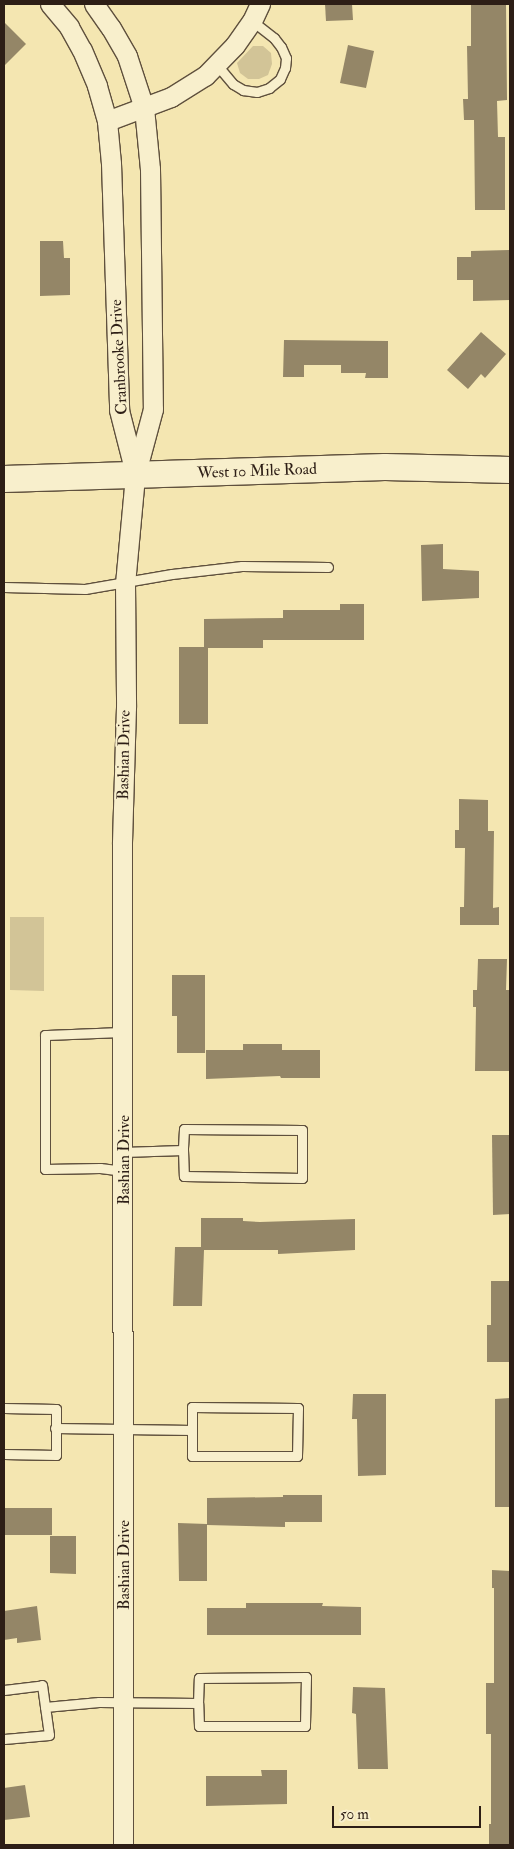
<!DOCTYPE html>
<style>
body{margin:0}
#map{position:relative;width:514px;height:1849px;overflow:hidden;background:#f4e6b1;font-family:"IM FELL Double Pica",serif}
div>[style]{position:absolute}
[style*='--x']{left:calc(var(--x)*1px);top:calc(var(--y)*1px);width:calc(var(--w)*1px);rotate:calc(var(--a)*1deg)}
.green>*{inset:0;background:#d2c497}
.building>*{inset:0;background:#948667}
.roads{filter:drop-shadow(1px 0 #5f503d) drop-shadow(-1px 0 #5f503d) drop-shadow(0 1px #5f503d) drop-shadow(0 -1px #5f503d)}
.service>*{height:9px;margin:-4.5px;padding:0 4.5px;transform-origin:4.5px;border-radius:4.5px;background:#f8efcc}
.minor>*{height:19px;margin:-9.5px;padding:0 9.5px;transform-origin:9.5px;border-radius:9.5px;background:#f8efcc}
.secondary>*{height:26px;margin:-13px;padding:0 13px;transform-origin:13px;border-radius:13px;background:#f8efcc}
span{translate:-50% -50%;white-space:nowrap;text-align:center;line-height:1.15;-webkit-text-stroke:4px #f8efcc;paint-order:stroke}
.street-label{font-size:16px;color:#2d1e16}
.frame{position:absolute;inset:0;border:5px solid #2d1e16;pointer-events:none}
.scale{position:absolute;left:332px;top:1806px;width:149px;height:22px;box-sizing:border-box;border:2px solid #2d1e16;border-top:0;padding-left:6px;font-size:15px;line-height:18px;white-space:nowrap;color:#2d1e16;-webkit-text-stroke:4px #f8efcc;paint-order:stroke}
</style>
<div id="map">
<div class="green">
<i style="clip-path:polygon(253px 46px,263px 46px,271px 53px,272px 64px,268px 75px,259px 79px,248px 79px,240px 73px,237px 63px)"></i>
<i style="clip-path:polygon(10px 917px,44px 917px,44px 991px,10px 990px)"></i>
</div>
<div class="building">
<i style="clip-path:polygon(325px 4px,352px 4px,353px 20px,326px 21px)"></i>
<i style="clip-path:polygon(471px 4px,506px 4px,507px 100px,497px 101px,498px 137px,505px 137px,505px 210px,475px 210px,474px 120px,464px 120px,463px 99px,468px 99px,467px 46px,471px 46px)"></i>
<i style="clip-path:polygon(4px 22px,26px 44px,4px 66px)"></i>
<i style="clip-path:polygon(348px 45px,374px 51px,366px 88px,340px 83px)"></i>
<i style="clip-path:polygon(40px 241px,63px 241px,64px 258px,70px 258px,70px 295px,40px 296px)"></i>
<i style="clip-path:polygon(509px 250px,510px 300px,473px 301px,473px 280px,457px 280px,457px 257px,471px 257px,471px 251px)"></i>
<i style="clip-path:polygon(481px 332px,506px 354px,485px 378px,481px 374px,468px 389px,447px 370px)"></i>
<i style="clip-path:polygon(284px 340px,388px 341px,388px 378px,365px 378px,366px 373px,341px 373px,341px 365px,304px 365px,304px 377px,283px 377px)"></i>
<i style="clip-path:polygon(443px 544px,443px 569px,479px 571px,479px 598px,422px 601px,421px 545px)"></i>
<i style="clip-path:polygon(340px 604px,364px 604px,364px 640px,263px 640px,263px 648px,208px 648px,208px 724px,179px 724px,179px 647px,204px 647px,204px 619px,283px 618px,283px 610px,340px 610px)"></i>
<i style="clip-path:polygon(459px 799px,488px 800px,488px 831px,494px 831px,493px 908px,499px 907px,499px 925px,460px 925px,460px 907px,464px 907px,465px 848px,455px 848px,455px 830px,459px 830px)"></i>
<i style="clip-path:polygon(478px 959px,507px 959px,506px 990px,510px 990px,510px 1071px,475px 1071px,476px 1007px,473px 1007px,473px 990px,477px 990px)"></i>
<i style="clip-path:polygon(172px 975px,205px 975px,205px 1053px,177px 1053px,177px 1016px,172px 1016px)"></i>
<i style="clip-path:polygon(243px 1044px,282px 1044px,282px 1050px,320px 1050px,320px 1078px,281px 1078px,280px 1076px,206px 1079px,206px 1050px,243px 1050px)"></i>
<i style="clip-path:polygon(492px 1135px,510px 1135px,510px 1214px,493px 1215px)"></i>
<i style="clip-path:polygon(201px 1218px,243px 1218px,243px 1221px,260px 1222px,355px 1219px,355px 1250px,278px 1254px,278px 1250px,204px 1250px,202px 1306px,173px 1306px,175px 1247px,201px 1247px)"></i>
<i style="clip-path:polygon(491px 1281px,510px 1281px,510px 1362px,487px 1362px,487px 1325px,491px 1325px)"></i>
<i style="clip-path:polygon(353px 1394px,386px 1394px,386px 1475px,358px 1476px,357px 1419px,352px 1419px)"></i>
<i style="clip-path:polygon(510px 1398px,510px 1507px,495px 1507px,495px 1399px)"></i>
<i style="clip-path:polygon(283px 1495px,322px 1495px,322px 1522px,285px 1522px,285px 1527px,207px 1525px,207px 1581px,179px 1581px,178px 1523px,207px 1524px,207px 1498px,283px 1497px)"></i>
<i style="clip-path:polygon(4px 1508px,52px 1508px,52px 1535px,4px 1535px)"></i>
<i style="clip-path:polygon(50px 1536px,76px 1536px,76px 1574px,50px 1573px)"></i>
<i style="clip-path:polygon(492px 1570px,510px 1571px,510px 1845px,489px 1845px,489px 1824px,491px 1824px,491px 1734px,486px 1734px,486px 1683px,494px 1683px,494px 1588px,492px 1588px)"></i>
<i style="clip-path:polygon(246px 1603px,323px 1603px,322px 1606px,361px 1607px,361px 1635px,207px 1635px,207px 1608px,246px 1608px)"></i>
<i style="clip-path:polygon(37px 1606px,41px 1640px,17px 1643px,17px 1638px,4px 1640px,4px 1611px)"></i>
<i style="clip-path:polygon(353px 1687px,385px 1688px,388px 1769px,358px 1769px,356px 1714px,352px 1713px)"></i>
<i style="clip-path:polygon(261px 1770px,287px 1770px,287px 1804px,206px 1806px,206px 1776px,262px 1776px)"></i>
<i style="clip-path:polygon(25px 1785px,30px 1817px,4px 1820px,4px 1788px)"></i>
</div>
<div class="roads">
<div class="service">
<i style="--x:217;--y:65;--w:25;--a:50"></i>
<i style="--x:233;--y:84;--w:12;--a:31"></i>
<i style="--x:243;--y:90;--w:14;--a:8"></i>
<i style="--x:257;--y:92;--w:13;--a:-18"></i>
<i style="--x:269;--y:88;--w:14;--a:-39"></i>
<i style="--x:280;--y:79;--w:12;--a:-66"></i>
<i style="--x:285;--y:68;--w:10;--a:-84"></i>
<i style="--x:286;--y:58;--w:12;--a:-114"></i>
<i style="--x:281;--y:47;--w:11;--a:-128"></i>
<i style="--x:274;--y:38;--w:28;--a:-142"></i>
<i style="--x:4;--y:587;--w:81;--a:1.4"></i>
<i style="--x:85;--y:589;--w:88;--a:-9.8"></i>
<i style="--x:172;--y:574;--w:70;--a:-6.5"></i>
<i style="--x:242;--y:566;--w:86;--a:0.7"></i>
<i style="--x:123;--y:1032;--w:78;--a:177.8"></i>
<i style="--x:45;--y:1035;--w:134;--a:90"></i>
<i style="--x:45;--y:1169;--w:55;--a:-1"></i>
<i style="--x:100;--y:1168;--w:24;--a:7"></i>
<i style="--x:123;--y:1152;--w:60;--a:-1.9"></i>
<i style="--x:183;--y:1150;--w:26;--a:88"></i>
<i style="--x:184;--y:1176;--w:118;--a:1"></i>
<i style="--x:302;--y:1178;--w:48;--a:-90"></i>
<i style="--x:302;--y:1130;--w:118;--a:-179.5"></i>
<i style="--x:184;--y:1129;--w:21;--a:93"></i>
<i style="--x:4;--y:1408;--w:52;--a:1.1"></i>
<i style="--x:56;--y:1409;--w:46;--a:90"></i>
<i style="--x:56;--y:1455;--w:52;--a:-178.9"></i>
<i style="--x:55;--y:1428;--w:137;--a:0.8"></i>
<i style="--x:192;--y:1430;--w:26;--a:90"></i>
<i style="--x:192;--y:1456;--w:105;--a:0"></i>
<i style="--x:297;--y:1456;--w:48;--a:-88.8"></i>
<i style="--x:298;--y:1408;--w:106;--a:-179.5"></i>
<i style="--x:192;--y:1407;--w:23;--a:90"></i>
<i style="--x:4;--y:1690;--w:38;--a:-7"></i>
<i style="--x:42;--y:1685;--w:50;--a:82"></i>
<i style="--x:49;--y:1735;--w:45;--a:174.9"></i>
<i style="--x:45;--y:1707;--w:54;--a:-5.3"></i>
<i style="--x:99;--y:1702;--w:99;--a:0.6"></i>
<i style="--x:198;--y:1703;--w:25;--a:-88"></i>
<i style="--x:199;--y:1678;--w:107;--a:-0.5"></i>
<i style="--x:306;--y:1677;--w:49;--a:91.2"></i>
<i style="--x:305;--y:1726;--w:106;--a:180"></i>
<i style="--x:199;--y:1726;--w:23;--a:-92"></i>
</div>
<div class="minor">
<i style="--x:50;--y:4;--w:30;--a:50"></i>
<i style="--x:69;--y:27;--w:26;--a:61"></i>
<i style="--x:82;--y:50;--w:39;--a:67"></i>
<i style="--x:97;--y:86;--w:36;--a:74"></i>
<i style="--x:107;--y:121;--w:42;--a:84.6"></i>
<i style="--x:111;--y:163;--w:247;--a:88.1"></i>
<i style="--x:119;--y:410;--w:65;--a:75.7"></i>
<i style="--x:94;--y:4;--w:29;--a:55"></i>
<i style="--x:111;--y:28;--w:32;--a:60"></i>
<i style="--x:127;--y:56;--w:55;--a:71.9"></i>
<i style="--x:144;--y:108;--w:61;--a:84.4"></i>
<i style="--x:150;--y:169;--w:240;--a:89.3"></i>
<i style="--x:153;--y:409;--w:69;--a:105"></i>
<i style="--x:135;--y:476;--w:107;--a:95.3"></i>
<i style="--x:125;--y:583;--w:124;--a:89.5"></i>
<i style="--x:126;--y:707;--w:137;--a:91.7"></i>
<i style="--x:122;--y:844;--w:1001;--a:89.94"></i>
<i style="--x:107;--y:121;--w:68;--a:-20.6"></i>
<i style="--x:171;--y:97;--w:40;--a:-32"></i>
<i style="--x:205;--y:76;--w:43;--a:-45.9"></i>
<i style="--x:235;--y:45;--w:29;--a:-55"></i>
<i style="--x:252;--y:21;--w:19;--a:-65"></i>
</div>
<div class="secondary">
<i style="--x:4;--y:479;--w:381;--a:-1.8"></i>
<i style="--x:385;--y:467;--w:125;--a:1.4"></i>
</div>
</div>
<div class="street-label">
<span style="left:119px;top:357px;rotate:-93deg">Cranbrooke Drive</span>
<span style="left:257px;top:471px;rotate:-2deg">West 10 Mile Road</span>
<span style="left:124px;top:755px;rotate:-89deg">Bashian Drive</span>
<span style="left:124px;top:1160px;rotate:-90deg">Bashian Drive</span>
<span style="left:124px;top:1565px;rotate:-90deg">Bashian Drive</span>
</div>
<div class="frame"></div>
<div class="scale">50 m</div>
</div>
